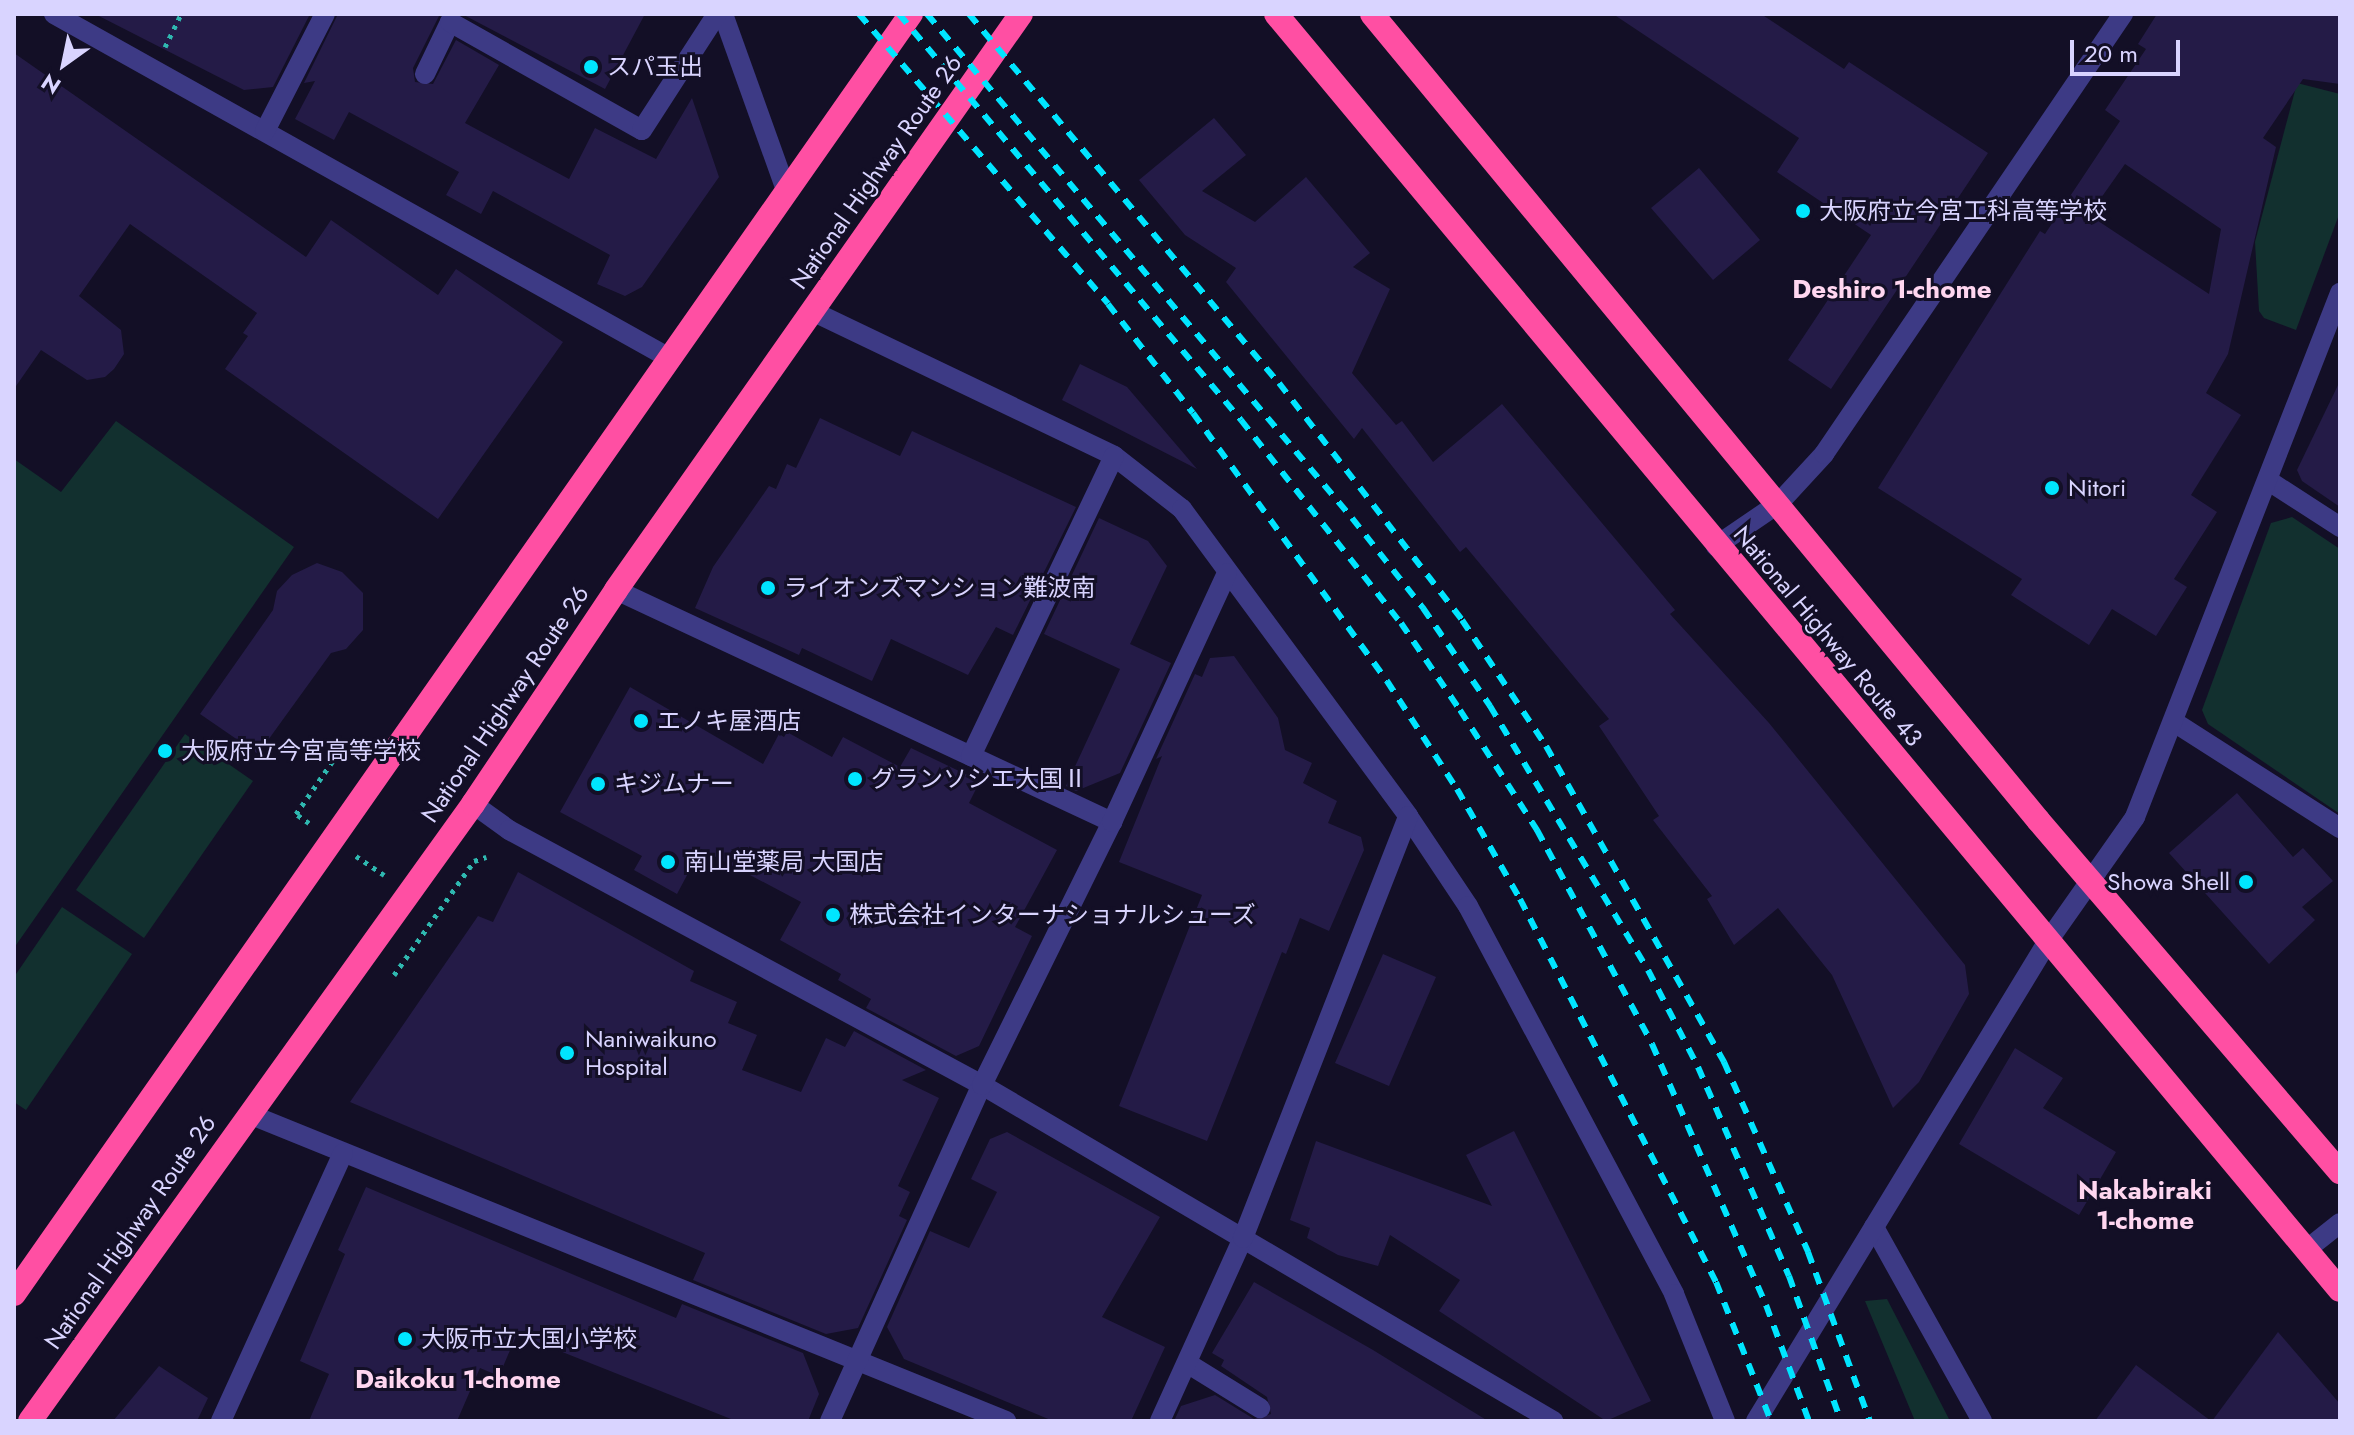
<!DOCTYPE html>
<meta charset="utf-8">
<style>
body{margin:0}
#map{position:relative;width:2354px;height:1435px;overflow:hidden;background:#130f26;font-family:Jost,"Noto Sans JP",sans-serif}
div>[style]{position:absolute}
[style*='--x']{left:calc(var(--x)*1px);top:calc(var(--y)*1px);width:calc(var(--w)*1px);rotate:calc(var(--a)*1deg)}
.green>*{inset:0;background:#12302f}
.building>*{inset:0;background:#241b47}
.path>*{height:5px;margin-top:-2.5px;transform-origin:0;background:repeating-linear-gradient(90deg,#2fb8b0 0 4px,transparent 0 10px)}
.minor>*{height:20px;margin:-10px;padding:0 10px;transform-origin:10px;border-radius:10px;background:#3d3a85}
.highway>*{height:24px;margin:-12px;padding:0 12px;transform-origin:12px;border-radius:12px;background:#ff4fa3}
.rail>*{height:6px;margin-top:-3px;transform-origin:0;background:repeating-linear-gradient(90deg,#00e5ff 0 12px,transparent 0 22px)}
.dots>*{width:22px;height:22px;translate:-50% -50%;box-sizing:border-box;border:4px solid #130f26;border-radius:50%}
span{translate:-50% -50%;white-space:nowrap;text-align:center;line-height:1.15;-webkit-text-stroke:6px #130f26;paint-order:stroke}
.poi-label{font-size:24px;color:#d9d4ff}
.left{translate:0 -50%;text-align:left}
.right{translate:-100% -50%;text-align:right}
.street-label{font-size:24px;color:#d9d4ff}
.neighbourhood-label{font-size:26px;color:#ffd6f0;font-weight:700}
.frame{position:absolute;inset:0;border:16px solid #d9d4ff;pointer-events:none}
.north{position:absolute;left:24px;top:24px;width:80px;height:80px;-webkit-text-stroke:6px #130f26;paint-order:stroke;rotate:213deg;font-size:22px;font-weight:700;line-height:32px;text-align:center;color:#d9d4ff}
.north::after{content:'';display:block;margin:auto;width:28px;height:36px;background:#d9d4ff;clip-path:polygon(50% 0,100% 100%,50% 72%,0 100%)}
.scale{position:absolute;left:2070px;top:40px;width:110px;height:36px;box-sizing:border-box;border:4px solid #d9d4ff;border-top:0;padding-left:10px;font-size:24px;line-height:28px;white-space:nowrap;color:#d9d4ff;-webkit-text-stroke:6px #130f26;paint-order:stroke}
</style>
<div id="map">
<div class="green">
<i style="clip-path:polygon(2297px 83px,2340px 94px,2340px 212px,2296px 330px,2264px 318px,2259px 311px,2255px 242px)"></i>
<i style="clip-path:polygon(116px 421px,294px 547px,14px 948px,14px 459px,61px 492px)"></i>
<i style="clip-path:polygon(2292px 517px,2340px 549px,2340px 814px,2208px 724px,2202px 710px,2271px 523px)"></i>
<i style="clip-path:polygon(185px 734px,253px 781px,144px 938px,76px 890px)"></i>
<i style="clip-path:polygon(62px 907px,132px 954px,26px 1110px,14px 1102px,14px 977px)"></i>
<i style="clip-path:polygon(1887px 1299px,1950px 1421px,1915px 1421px,1865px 1301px)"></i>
</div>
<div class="building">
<i style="clip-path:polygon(95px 14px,310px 14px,273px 87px,244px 90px)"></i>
<i style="clip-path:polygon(338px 14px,440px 14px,413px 68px,415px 82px,433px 84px,456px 40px,499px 65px,465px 123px,569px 179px,595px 128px,656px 159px,692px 98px,719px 177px,642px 287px,625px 296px,597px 284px,610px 255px,493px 191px,481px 214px,446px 195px,459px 172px,349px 112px,334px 140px,295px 119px,315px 81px,304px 83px)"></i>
<i style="clip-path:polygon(462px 14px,645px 14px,605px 89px)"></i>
<i style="clip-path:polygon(1613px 14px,1761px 14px,1844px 69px,1849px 62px,1988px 153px,1831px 389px,1788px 360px,1871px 235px,1777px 172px,1799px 138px)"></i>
<i style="clip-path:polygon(evenodd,2157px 14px,2340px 14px,2340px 84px,2303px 79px,2263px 138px,2276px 147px,2228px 354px,2206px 393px,2241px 415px,2191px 495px,2217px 512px,2174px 579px,2187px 587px,2156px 636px,2112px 609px,2089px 645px,2011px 595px,2022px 579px,1878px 488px,2040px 231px,2045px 234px,2120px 121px,2105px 110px,2146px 49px,2138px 44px,2157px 14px,2125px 164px,2221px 229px,2209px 294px,2089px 215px,2125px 164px)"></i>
<i style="clip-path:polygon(14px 53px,306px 257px,331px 220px,438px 295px,456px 269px,563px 342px,438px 519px,225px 369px,248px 336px,243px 333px,257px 313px,130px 224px,79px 296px,121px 330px,124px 354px,114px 369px,105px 377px,87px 380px,41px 350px,14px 389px)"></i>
<i style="clip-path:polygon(1214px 118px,1246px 155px,1202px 191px,1255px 222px,1306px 177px,1370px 253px,1353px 267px,1390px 289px,1352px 373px,1396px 425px,1402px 421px,1433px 462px,1502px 404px,1675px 610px,1670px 614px,1769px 723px,1965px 965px,1969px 994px,1919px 1082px,1893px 1108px,1832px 975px,1778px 908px,1734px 945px,1707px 899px,1712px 896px,1653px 820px,1659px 816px,1599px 726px,1609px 719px,1466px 547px,1460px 552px,1362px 428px,1354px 439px,1226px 282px,1236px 268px,1185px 235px,1139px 180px)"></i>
<i style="clip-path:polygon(1699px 168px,1760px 240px,1713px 280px,1651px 208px)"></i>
<i style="clip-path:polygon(1080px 364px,1127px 387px,1197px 469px,1062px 400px)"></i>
<i style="clip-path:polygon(2340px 381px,2340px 507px,2302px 481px,2297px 470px)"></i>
<i style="clip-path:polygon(820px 418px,900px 456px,912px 431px,1076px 507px,1013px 635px,996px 627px,968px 675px,891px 639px,872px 681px,802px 648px,799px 655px,695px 608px,713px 567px,769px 486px,776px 489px,787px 464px,796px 468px)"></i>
<i style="clip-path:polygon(1099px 518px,1148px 541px,1167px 566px,1130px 644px,1171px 663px,1120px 773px,1076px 791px,1066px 786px,1120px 669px,1044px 634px)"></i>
<i style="clip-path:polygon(317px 563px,342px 572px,363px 593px,363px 630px,346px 649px,331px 653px,258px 754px,200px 714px,273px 610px,277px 591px,292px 575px)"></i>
<i style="clip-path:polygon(1234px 656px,1278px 718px,1285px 750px,1312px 763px,1303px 783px,1337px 801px,1328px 823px,1361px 837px,1364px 850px,1329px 931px,1300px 918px,1286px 954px,1282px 952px,1207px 1141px,1119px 1106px,1202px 895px,1119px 862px,1162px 756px,1156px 759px,1195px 674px,1202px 677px,1210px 658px)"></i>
<i style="clip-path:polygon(630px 687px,763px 764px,779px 734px,784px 737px,787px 732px,832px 757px,843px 737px,900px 767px,911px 748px,980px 781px,969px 803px,1057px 850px,1015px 927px,1032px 936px,979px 1046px,956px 1056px,866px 1008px,871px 999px,838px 980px,841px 974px,780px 940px,801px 902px,701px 849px,677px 894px,634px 870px,642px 856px,560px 812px)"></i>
<i style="clip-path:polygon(2237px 793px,2293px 857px,2303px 848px,2333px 881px,2302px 907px,2315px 920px,2269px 964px,2169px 853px)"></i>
<i style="clip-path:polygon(518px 872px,694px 971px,690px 981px,737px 1002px,728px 1023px,757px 1035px,742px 1070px,801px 1092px,826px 1038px,845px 1047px,854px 1031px,926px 1070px,902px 1080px,939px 1098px,898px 1186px,910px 1192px,899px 1216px,907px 1220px,858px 1328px,826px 1334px,693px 1280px,705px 1253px,350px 1102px,478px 916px,493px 922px)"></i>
<i style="clip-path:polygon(1383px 954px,1436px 977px,1389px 1086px,1335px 1063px)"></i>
<i style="clip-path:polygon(2015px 1048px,2063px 1078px,2043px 1108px,2116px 1152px,2079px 1215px,1959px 1144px)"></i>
<i style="clip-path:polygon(1514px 1131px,1651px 1401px,1606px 1421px,1439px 1311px,1460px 1280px,1390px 1235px,1378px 1266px,1338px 1255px,1307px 1238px,1310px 1228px,1290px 1220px,1316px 1141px,1492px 1206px,1466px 1155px)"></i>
<i style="clip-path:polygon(1007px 1132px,1160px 1217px,1102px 1317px,1165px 1347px,1131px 1421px,1053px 1421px,904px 1359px,887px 1327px,930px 1231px,969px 1248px,997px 1192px,971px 1179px,990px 1139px)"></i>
<i style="clip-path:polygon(366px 1187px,676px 1318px,682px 1304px,803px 1353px,819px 1394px,808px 1421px,736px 1421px,517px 1334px,499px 1376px,480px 1368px,457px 1421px,309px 1421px,329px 1374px,300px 1361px,345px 1254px,338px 1250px)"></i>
<i style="clip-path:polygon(1254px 1282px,1373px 1350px,1488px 1421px,1174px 1421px,1181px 1406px,1215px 1395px,1254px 1419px,1271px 1414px,1267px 1397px,1221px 1366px,1224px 1360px,1212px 1353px)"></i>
<i style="clip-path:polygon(2278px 1332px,2340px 1404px,2340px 1421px,2212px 1421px)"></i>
<i style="clip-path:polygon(2136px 1365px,2211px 1421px,2095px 1421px)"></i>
<i style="clip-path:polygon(159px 1366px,208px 1398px,197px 1421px,113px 1421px)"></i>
</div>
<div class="path">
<i style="--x:165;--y:47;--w:37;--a:-64"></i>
<i style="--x:309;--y:823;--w:16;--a:-145"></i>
<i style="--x:296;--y:814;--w:75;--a:-55.3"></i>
<i style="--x:356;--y:856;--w:34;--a:34"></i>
<i style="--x:394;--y:975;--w:139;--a:-54.9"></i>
<i style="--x:474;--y:861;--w:13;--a:-18"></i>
</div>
<div class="minor">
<i style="--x:54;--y:14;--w:707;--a:29.21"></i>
<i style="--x:723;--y:14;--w:190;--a:70.3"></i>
<i style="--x:425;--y:74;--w:58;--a:-64.3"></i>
<i style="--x:450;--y:22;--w:220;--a:29.4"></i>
<i style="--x:642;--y:130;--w:138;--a:-57.1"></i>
<i style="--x:265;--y:131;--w:131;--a:-62.9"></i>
<i style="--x:812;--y:311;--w:335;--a:25.6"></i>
<i style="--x:1114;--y:456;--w:86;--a:37.9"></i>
<i style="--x:1182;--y:509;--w:381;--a:53.6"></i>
<i style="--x:1408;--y:816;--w:108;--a:56.3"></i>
<i style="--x:1468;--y:906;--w:439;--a:62"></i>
<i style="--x:1674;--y:1294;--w:137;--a:68.1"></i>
<i style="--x:2269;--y:481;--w:85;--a:32.9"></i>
<i style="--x:1716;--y:546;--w:76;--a:-34.3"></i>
<i style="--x:1779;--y:503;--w:67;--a:-47.4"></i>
<i style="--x:1824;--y:454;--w:532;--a:-55.8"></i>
<i style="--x:616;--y:590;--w:548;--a:25.07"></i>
<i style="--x:2174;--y:722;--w:197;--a:32.6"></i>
<i style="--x:971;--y:756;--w:332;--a:-64.5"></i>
<i style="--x:473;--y:804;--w:44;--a:35.8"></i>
<i style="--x:509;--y:830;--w:537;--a:28.33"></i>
<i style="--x:982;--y:1085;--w:663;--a:30.47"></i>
<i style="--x:249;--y:1114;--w:817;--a:22.07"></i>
<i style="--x:1874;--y:1227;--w:222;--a:60.9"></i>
<i style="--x:2306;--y:1250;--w:43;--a:-38.5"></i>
<i style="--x:1187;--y:1363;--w:86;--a:31.7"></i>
<i style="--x:221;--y:1421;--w:294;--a:-65.5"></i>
<i style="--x:830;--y:1421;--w:369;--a:-65.7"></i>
<i style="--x:982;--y:1085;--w:293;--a:-63.7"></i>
<i style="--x:1112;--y:822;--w:274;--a:-65.2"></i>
<i style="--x:1160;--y:1421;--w:201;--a:-65.6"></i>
<i style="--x:1243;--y:1238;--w:453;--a:-68.6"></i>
<i style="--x:1756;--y:1421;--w:562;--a:-58.69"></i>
<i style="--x:2048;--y:941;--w:151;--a:-54.9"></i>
<i style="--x:2135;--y:817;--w:563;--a:-68.63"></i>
</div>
<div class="highway">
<i style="--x:1276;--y:14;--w:1661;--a:50.18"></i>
<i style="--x:1372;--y:14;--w:1046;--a:50.43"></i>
<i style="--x:2038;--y:820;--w:464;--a:49.4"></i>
<i style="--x:14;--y:1294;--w:1563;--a:-54.98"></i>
<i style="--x:30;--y:1421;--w:760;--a:-54.32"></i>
<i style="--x:473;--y:804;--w:257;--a:-56.2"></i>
<i style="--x:616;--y:590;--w:704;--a:-54.89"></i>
</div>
<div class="rail">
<i style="--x:859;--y:14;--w:382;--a:49.3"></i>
<i style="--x:1108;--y:304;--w:138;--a:52.1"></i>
<i style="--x:1193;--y:413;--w:331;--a:54.1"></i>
<i style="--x:1387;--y:681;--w:129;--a:57.1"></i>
<i style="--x:1457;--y:789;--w:127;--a:60.2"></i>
<i style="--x:1520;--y:899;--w:430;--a:62.9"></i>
<i style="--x:1716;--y:1282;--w:149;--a:68.4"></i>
<i style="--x:899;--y:14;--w:531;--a:49.89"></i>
<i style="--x:1241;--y:420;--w:258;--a:51.8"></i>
<i style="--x:1401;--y:623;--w:105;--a:55.9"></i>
<i style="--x:1460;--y:710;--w:143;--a:57.3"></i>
<i style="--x:1537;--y:830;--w:243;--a:61.7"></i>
<i style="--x:1652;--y:1044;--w:285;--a:66.4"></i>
<i style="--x:1766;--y:1305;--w:124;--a:69.7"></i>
<i style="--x:927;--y:14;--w:659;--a:49.86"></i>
<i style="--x:1352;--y:518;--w:115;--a:51.7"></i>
<i style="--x:1423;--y:608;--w:119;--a:55.6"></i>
<i style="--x:1490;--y:706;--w:308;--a:59.1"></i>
<i style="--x:1648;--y:970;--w:109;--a:62.7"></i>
<i style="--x:1698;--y:1067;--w:228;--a:66.5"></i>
<i style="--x:1789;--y:1276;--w:154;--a:70.3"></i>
<i style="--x:969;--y:14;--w:482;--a:50"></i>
<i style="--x:1279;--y:383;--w:299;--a:52.3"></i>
<i style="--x:1462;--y:620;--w:151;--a:56.3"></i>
<i style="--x:1546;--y:746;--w:363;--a:60.6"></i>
<i style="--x:1724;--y:1062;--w:208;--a:66.1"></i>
<i style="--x:1808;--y:1252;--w:180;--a:69.9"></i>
</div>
<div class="dots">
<i style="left:591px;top:67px;background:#00e5ff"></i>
<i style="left:1803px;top:211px;background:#00e5ff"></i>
<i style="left:2052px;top:488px;background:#00e5ff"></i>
<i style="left:768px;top:588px;background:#00e5ff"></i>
<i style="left:641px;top:721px;background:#00e5ff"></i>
<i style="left:165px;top:751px;background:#00e5ff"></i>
<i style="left:855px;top:779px;background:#00e5ff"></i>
<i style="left:598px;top:784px;background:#00e5ff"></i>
<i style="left:668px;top:862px;background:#00e5ff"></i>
<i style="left:2246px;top:882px;background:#00e5ff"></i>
<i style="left:833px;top:915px;background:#00e5ff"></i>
<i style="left:567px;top:1053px;background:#00e5ff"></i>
<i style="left:405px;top:1339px;background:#00e5ff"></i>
</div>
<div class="poi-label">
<span class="left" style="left:607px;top:67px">スパ玉出</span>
<span class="left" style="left:1819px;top:211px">大阪府立今宮工科高等学校</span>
<span class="left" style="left:2068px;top:488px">Nitori</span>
<span class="left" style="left:784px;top:588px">ライオンズマンション難波南</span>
<span class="left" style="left:657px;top:721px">エノキ屋酒店</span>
<span class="left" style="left:181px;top:751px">大阪府立今宮高等学校</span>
<span class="left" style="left:871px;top:779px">グランソシエ大国Ⅱ</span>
<span class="left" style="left:614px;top:784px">キジムナー</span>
<span class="left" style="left:684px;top:862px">南山堂薬局 大国店</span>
<span class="right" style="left:2230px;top:882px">Showa Shell</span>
<span class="left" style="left:849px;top:915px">株式会社インターナショナルシューズ</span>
<span class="left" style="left:585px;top:1053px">Naniwaikuno<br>Hospital</span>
<span class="left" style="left:421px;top:1339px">大阪市立大国小学校</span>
</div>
<div class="street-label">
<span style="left:876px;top:172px;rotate:-55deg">National Highway Route 26</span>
<span style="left:1828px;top:636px;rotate:50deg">National Highway Route 43</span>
<span style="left:505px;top:704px;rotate:-56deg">National Highway Route 26</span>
<span style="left:130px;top:1232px;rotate:-55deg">National Highway Route 26</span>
</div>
<div class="neighbourhood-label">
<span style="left:1892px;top:290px">Deshiro 1-chome</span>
<span style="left:2145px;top:1206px">Nakabiraki<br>1-chome</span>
<span style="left:458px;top:1380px">Daikoku 1-chome</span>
</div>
<div class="frame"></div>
<div class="north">N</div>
<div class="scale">20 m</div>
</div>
